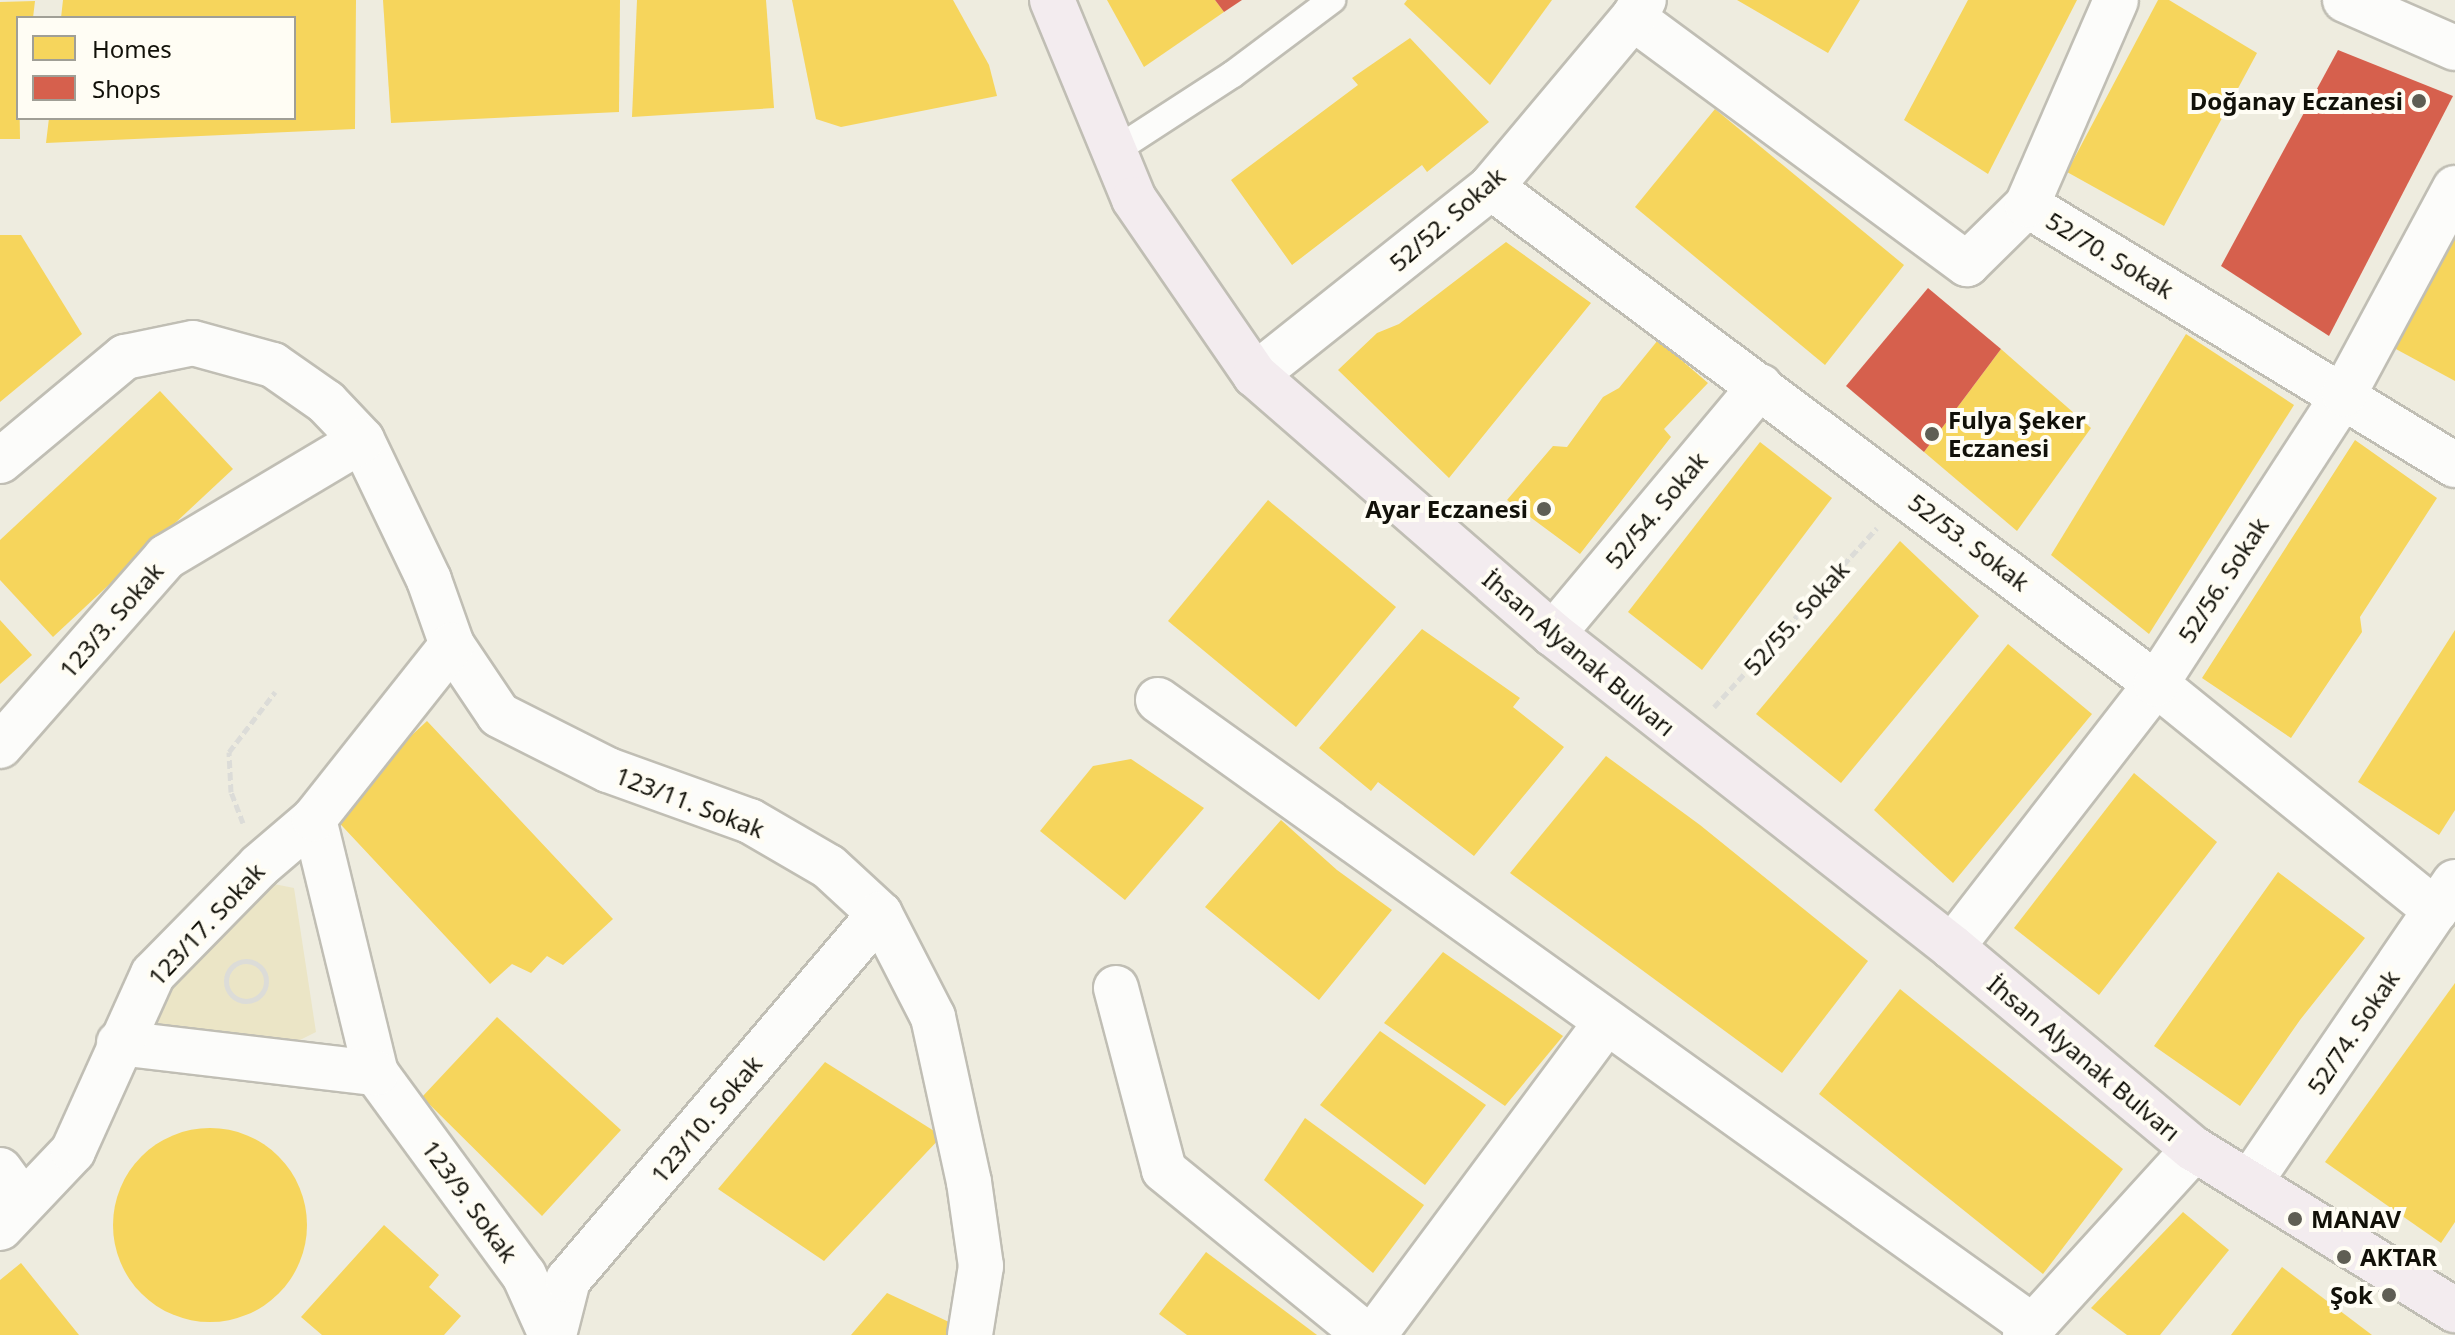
<!DOCTYPE html>
<meta charset="utf-8">
<style>
body{margin:0}
#map{position:relative;width:2455px;height:1335px;overflow:hidden;background:#eeecdf;font-family:"Noto Sans",sans-serif}
div>[style]{position:absolute}
[style*='--x']{left:calc(var(--x)*1px);top:calc(var(--y)*1px);width:calc(var(--w)*1px);rotate:calc(var(--a)*1deg)}
.green>*{inset:0;background:#ebe5c6}
.homes>*{inset:0;background:#f6d55c}
.round{border-radius:50%}
.shops>*{inset:0;background:#d6604d}
.path>*{height:5px;margin-top:-2.5px;transform-origin:0;background:repeating-linear-gradient(90deg,#dcdcd8 0 8px,transparent 0 12px)}
.path>.ring{margin:-2.5px;padding:0;box-sizing:content-box;background:none;border:5px solid #dcdcd8;border-radius:50%}
.roads{filter:drop-shadow(2px 0 #c0beb4) drop-shadow(-2px 0 #c0beb4) drop-shadow(0 2px #c0beb4) drop-shadow(0 -2px #c0beb4)}
.lane>*{height:26px;margin:-13px;padding:0 13px;transform-origin:13px;border-radius:13px;background:#fcfcfa}
.street>*{height:44px;margin:-22px;padding:0 22px;transform-origin:22px;border-radius:22px;background:#fcfcfa}
.primary>*{height:44px;margin:-22px;padding:0 22px;transform-origin:22px;border-radius:22px;background:#f3ecef}
.dots>*{width:22px;height:22px;translate:-50% -50%;box-sizing:border-box;border:4px solid #fffdf4;border-radius:50%}
span{translate:-50% -50%;white-space:nowrap;text-align:center;line-height:1.15;-webkit-text-stroke:8px #fffdf4;paint-order:stroke}
.poi-label{font-size:24px;color:#121109;font-weight:700}
.right{translate:-100% -50%;text-align:right}
.left{translate:0 -50%;text-align:left}
.street-label{font-size:24px;color:#121109}
.legend{position:absolute;left:16px;top:16px;width:280px;height:104px;box-sizing:border-box;background:#fffdf4;border:2px solid #a09f96;margin:0;padding:10px 14px;list-style:none;font-size:24px;color:#121109}
.legend li{display:flex;align-items:center;gap:16px;height:40px}
.legend b{width:40px;border:2px solid #a09f96}
</style>
<div id="map">
<div class="green">
<i style="clip-path:polygon(269px 883px,294px 888px,316px 1032px,296px 1042px,154px 1026px,158px 995px)"></i>
</div>
<div class="homes">
<i style="clip-path:polygon(63px 0,356px 0,355px 129px,46px 143px,49px 118px,294px 118px,294px 18px,61px 18px)"></i>
<i style="clip-path:polygon(383px 0,620px 0,619px 112px,391px 123px)"></i>
<i style="clip-path:polygon(637px 0,766px 0,774px 108px,632px 117px)"></i>
<i style="clip-path:polygon(792px 0,953px 0,989px 65px,997px 96px,841px 127px,816px 119px)"></i>
<i style="clip-path:polygon(1107px 0,1215px 0,1224px 12px,1144px 67px)"></i>
<i style="clip-path:polygon(1407px 0,1552px 0,1490px 85px,1404px 4px)"></i>
<i style="clip-path:polygon(1737px 0,1860px 0,1828px 53px)"></i>
<i style="clip-path:polygon(1968px 0,2077px 0,1988px 174px,1904px 120px)"></i>
<i style="clip-path:polygon(2158px 0,2169px 0,2257px 53px,2164px 226px,2067px 172px)"></i>
<i style="clip-path:polygon(35px 1px,33px 18px,18px 18px,20px 139px,0 139px,0 2px)"></i>
<i style="clip-path:polygon(1410px 38px,1489px 122px,1427px 172px,1422px 165px,1292px 265px,1231px 180px,1358px 85px,1352px 78px)"></i>
<i style="clip-path:polygon(1715px 109px,1904px 265px,1825px 365px,1635px 207px)"></i>
<i style="clip-path:polygon(0 235px,21px 235px,82px 334px,0 402px)"></i>
<i style="clip-path:polygon(2455px 236px,2455px 381px,2394px 348px)"></i>
<i style="clip-path:polygon(1506px 242px,1591px 303px,1449px 478px,1338px 370px,1377px 333px,1399px 324px)"></i>
<i style="clip-path:polygon(2186px 334px,2294px 405px,2149px 634px,2051px 555px)"></i>
<i style="clip-path:polygon(1658px 340px,1708px 383px,1664px 429px,1671px 437px,1580px 554px,1507px 500px,1553px 446px,1567px 447px,1603px 397px,1619px 388px)"></i>
<i style="clip-path:polygon(2001px 349px,2091px 428px,2017px 531px,1924px 452px)"></i>
<i style="clip-path:polygon(160px 391px,233px 469px,53px 637px,0 580px,0 540px)"></i>
<i style="clip-path:polygon(2355px 440px,2437px 498px,2360px 617px,2362px 632px,2291px 738px,2202px 678px)"></i>
<i style="clip-path:polygon(1760px 442px,1832px 498px,1702px 670px,1628px 612px)"></i>
<i style="clip-path:polygon(1268px 500px,1396px 607px,1296px 727px,1168px 621px)"></i>
<i style="clip-path:polygon(1900px 541px,1979px 616px,1841px 783px,1756px 714px)"></i>
<i style="clip-path:polygon(0 620px,32px 655px,0 684px)"></i>
<i style="clip-path:polygon(1422px 629px,1520px 698px,1513px 707px,1564px 747px,1474px 856px,1378px 782px,1371px 791px,1319px 748px)"></i>
<i style="clip-path:polygon(2455px 630px,2455px 810px,2439px 835px,2358px 782px)"></i>
<i style="clip-path:polygon(2008px 644px,2092px 714px,1953px 883px,1874px 810px)"></i>
<i style="clip-path:polygon(427px 721px,613px 919px,563px 965px,547px 956px,531px 973px,512px 964px,490px 984px,329px 812px)"></i>
<i style="clip-path:polygon(1606px 756px,1700px 825px,1868px 961px,1782px 1073px,1510px 873px)"></i>
<i style="clip-path:polygon(1131px 759px,1204px 808px,1125px 900px,1040px 831px,1093px 766px)"></i>
<i style="clip-path:polygon(2134px 773px,2217px 842px,2099px 995px,2014px 928px)"></i>
<i style="clip-path:polygon(1281px 820px,1337px 870px,1392px 910px,1319px 1000px,1205px 907px)"></i>
<i style="clip-path:polygon(2278px 872px,2365px 938px,2300px 1020px,2240px 1106px,2154px 1046px)"></i>
<i style="clip-path:polygon(1443px 952px,1563px 1036px,1505px 1106px,1384px 1023px)"></i>
<i style="clip-path:polygon(2455px 983px,2455px 1222px,2441px 1243px,2325px 1162px)"></i>
<i style="clip-path:polygon(1900px 989px,2123px 1169px,2043px 1274px,1819px 1094px)"></i>
<i style="clip-path:polygon(497px 1017px,621px 1130px,542px 1216px,422px 1097px)"></i>
<i style="clip-path:polygon(1380px 1031px,1486px 1105px,1425px 1185px,1320px 1105px)"></i>
<i style="clip-path:polygon(825px 1062px,942px 1136px,824px 1261px,718px 1189px)"></i>
<i style="clip-path:polygon(1305px 1118px,1424px 1205px,1373px 1273px,1264px 1180px)"></i>
<i class="round" style="left:113px;top:1128px;width:194px;height:194px"></i>
<i style="clip-path:polygon(2183px 1212px,2229px 1250px,2160px 1335px,2127px 1335px,2091px 1308px)"></i>
<i style="clip-path:polygon(384px 1225px,439px 1275px,429px 1287px,461px 1316px,444px 1335px,322px 1335px,301px 1317px)"></i>
<i style="clip-path:polygon(1206px 1252px,1317px 1335px,1187px 1335px,1159px 1314px)"></i>
<i style="clip-path:polygon(21px 1263px,79px 1335px,0 1335px,0 1280px)"></i>
<i style="clip-path:polygon(2282px 1267px,2372px 1335px,2231px 1335px)"></i>
<i style="clip-path:polygon(887px 1293px,964px 1329px,960px 1335px,851px 1335px)"></i>
</div>
<div class="shops">
<i style="clip-path:polygon(1215px 0,1242px 0,1224px 12px)"></i>
<i style="clip-path:polygon(2338px 50px,2453px 96px,2329px 336px,2221px 266px)"></i>
<i style="clip-path:polygon(1928px 288px,2001px 349px,1924px 452px,1846px 386px)"></i>
</div>
<div class="path">
<i style="--x:1714;--y:707;--w:242;--a:-47.7"></i>
<i style="--x:243;--y:823;--w:33;--a:-111"></i>
<i style="--x:231;--y:792;--w:40;--a:-92.9"></i>
<i style="--x:229;--y:752;--w:76;--a:-52.5"></i>
<i class="ring" style="left:226px;top:961px;width:35px;height:35px"></i>
</div>
<div class="roads">
<div class="lane">
<i style="--x:1113;--y:152;--w:143;--a:-33"></i>
<i style="--x:1233;--y:74;--w:124;--a:-36.8"></i>
</div>
<div class="street">
<i style="--x:2345;--y:0;--w:120;--a:23.6"></i>
<i style="--x:1633;--y:18;--w:415;--a:36.4"></i>
<i style="--x:1967;--y:264;--w:84;--a:-44.5"></i>
<i style="--x:2027;--y:205;--w:501;--a:31.28"></i>
<i style="--x:1491;--y:187;--w:830;--a:36.77"></i>
<i style="--x:2156;--y:684;--w:360;--a:39"></i>
<i style="--x:2027;--y:205;--w:223;--a:-66.5"></i>
<i style="--x:1255;--y:375;--w:302;--a:-38.5"></i>
<i style="--x:1491;--y:187;--w:221;--a:-50"></i>
<i style="--x:1633;--y:18;--w:21;--a:-59"></i>
<i style="--x:0;--y:461;--w:163;--a:-39.8"></i>
<i style="--x:125;--y:357;--w:69;--a:-11.6"></i>
<i style="--x:193;--y:343;--w:83;--a:15.4"></i>
<i style="--x:273;--y:365;--w:65;--a:34.9"></i>
<i style="--x:326;--y:402;--w:52;--a:46.5"></i>
<i style="--x:362;--y:440;--w:155;--a:64.4"></i>
<i style="--x:429;--y:580;--w:69;--a:70.5"></i>
<i style="--x:452;--y:645;--w:84;--a:56.1"></i>
<i style="--x:499;--y:715;--w:122;--a:26.8"></i>
<i style="--x:608;--y:770;--w:151;--a:19.8"></i>
<i style="--x:750;--y:821;--w:91;--a:30.2"></i>
<i style="--x:829;--y:867;--w:69;--a:42.7"></i>
<i style="--x:880;--y:914;--w:116;--a:62.8"></i>
<i style="--x:933;--y:1017;--w:169;--a:77.7"></i>
<i style="--x:969;--y:1182;--w:85;--a:81.9"></i>
<i style="--x:981;--y:1266;--w:70;--a:99.1"></i>
<i style="--x:1553;--y:634;--w:323;--a:-50.1"></i>
<i style="--x:1158;--y:700;--w:1075;--a:35.61"></i>
<i style="--x:0;--y:746;--w:252;--a:-48.7"></i>
<i style="--x:166;--y:557;--w:228;--a:-30.8"></i>
<i style="--x:314;--y:819;--w:261;--a:76.3"></i>
<i style="--x:376;--y:1073;--w:250;--a:53.8"></i>
<i style="--x:524;--y:1275;--w:66;--a:65.8"></i>
<i style="--x:1952;--y:947;--w:333;--a:-52.2"></i>
<i style="--x:2156;--y:684;--w:346;--a:-57"></i>
<i style="--x:2344;--y:394;--w:234;--a:-61.7"></i>
<i style="--x:1116;--y:988;--w:188;--a:75.2"></i>
<i style="--x:1164;--y:1170;--w:261;--a:39.2"></i>
<i style="--x:119;--y:1043;--w:259;--a:6.7"></i>
<i style="--x:0;--y:1170;--w:39;--a:54"></i>
<i style="--x:2250;--y:1182;--w:363;--a:-55.7"></i>
<i style="--x:0;--y:1228;--w:106;--a:-46.5"></i>
<i style="--x:73;--y:1151;--w:194;--a:-65.7"></i>
<i style="--x:153;--y:974;--w:151;--a:-45.5"></i>
<i style="--x:259;--y:866;--w:72;--a:-40.5"></i>
<i style="--x:314;--y:819;--w:222;--a:-51.6"></i>
<i style="--x:554;--y:1335;--w:57;--a:-75.7"></i>
<i style="--x:568;--y:1280;--w:481;--a:-49.6"></i>
<i style="--x:1374;--y:1335;--w:389;--a:-53.4"></i>
<i style="--x:2025;--y:1335;--w:251;--a:-47.7"></i>
</div>
<div class="primary">
<i style="--x:1052;--y:0;--w:215;--a:67.6"></i>
<i style="--x:1134;--y:199;--w:214;--a:55.5"></i>
<i style="--x:1255;--y:375;--w:395;--a:41"></i>
<i style="--x:1553;--y:634;--w:507;--a:38.11"></i>
<i style="--x:1952;--y:947;--w:315;--a:39.9"></i>
<i style="--x:2194;--y:1149;--w:307;--a:31.7"></i>
</div>
</div>
<div class="dots">
<i style="left:2419px;top:101px;background:#5f5e54"></i>
<i style="left:1932px;top:434px;background:#5f5e54"></i>
<i style="left:1544px;top:509px;background:#5f5e54"></i>
<i style="left:2295px;top:1219px;background:#5f5e54"></i>
<i style="left:2344px;top:1257px;background:#5f5e54"></i>
<i style="left:2389px;top:1295px;background:#5f5e54"></i>
</div>
<div class="poi-label">
<span class="right" style="left:2403px;top:101px">Doğanay Eczanesi</span>
<span class="left" style="left:1948px;top:434px">Fulya Şeker<br>Eczanesi</span>
<span class="right" style="left:1528px;top:509px">Ayar Eczanesi</span>
<span class="left" style="left:2311px;top:1219px">MANAV</span>
<span class="left" style="left:2360px;top:1257px">AKTAR</span>
<span class="right" style="left:2373px;top:1295px">Şok</span>
</div>
<div class="street-label">
<span style="left:1447px;top:219px;rotate:-41deg">52/52. Sokak</span>
<span style="left:2110px;top:255px;rotate:31deg">52/70. Sokak</span>
<span style="left:1656px;top:510px;rotate:-50deg">52/54. Sokak</span>
<span style="left:1969px;top:542px;rotate:37deg">52/53. Sokak</span>
<span style="left:2223px;top:580px;rotate:-57deg">52/56. Sokak</span>
<span style="left:1796px;top:618px;rotate:-48deg">52/55. Sokak</span>
<span style="left:111px;top:620px;rotate:-49deg">123/3. Sokak</span>
<span style="left:1579px;top:653px;rotate:40deg">İhsan Alyanak Bulvarı</span>
<span style="left:690px;top:802px;rotate:21deg">123/11. Sokak</span>
<span style="left:206px;top:924px;rotate:-47deg">123/17. Sokak</span>
<span style="left:2353px;top:1032px;rotate:-56deg">52/74. Sokak</span>
<span style="left:2084px;top:1058px;rotate:40deg">İhsan Alyanak Bulvarı</span>
<span style="left:706px;top:1119px;rotate:-50deg">123/10. Sokak</span>
<span style="left:470px;top:1201px;rotate:54deg">123/9. Sokak</span>
</div>
<ul class="legend">
<li><b style="height:22px;background:#f6d55c"></b>Homes</li>
<li><b style="height:22px;background:#d6604d"></b>Shops</li>
</ul>
</div>
